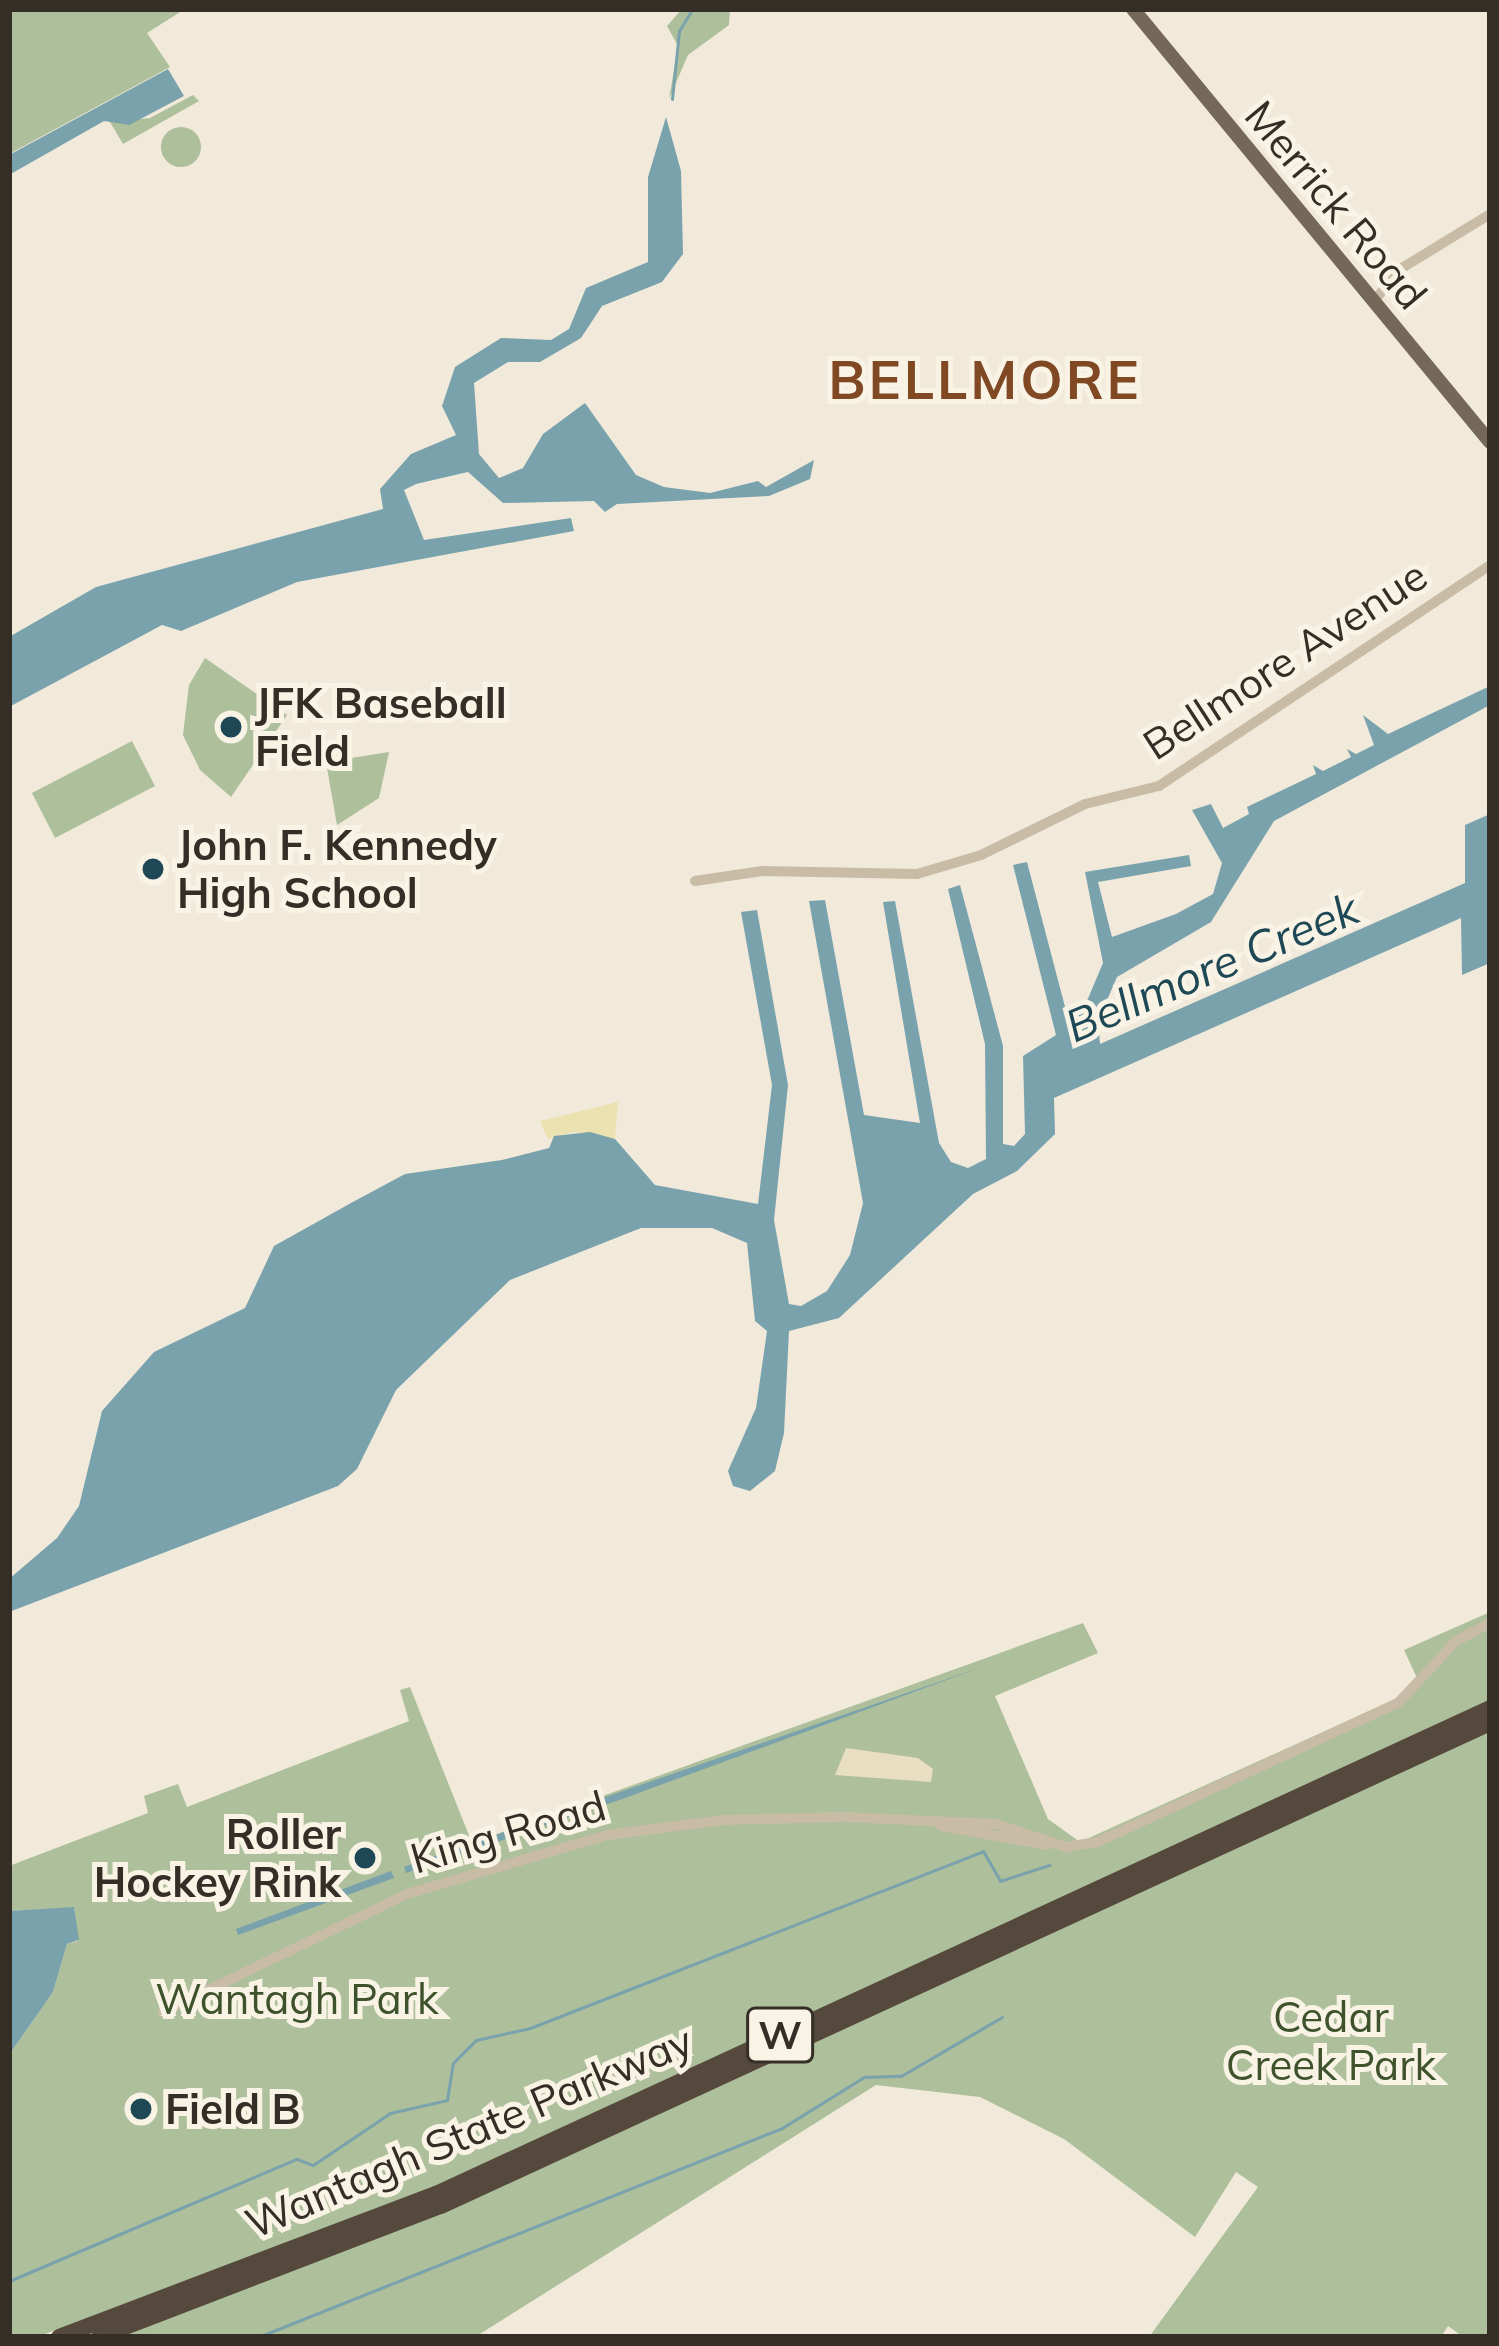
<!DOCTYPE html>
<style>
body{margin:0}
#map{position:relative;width:1499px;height:2346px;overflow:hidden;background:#f1eada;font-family:Mulish,sans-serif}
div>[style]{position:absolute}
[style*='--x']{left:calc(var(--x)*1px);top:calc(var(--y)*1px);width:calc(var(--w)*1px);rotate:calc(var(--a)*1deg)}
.green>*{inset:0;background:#adbf9b}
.round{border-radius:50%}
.sand>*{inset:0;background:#ebe1b1}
.plaza>*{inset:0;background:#e8dec2}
.water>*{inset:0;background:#7aa2ad}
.stream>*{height:3px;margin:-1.5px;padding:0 1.5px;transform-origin:1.5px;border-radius:1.5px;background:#7aa2ad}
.minor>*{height:10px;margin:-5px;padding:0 5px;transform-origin:5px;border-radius:5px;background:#c8bca7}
.major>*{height:14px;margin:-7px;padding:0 7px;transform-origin:7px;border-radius:7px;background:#766859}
.highway>*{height:16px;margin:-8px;padding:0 8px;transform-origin:8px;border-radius:8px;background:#55493e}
.dots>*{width:33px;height:33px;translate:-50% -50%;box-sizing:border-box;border:6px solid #f9f3e6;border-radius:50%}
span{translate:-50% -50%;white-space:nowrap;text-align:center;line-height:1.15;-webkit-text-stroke:10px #f9f3e6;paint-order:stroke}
.shield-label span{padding:3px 9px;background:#f9f3e6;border:3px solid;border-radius:9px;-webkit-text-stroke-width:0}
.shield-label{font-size:39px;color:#352e27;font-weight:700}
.street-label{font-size:42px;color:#352e27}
.poi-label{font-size:42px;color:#352e27;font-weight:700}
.left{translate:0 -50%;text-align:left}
.right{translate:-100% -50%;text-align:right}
.park-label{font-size:42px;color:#3e522c}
.water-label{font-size:45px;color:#1e4855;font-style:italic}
.district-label{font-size:54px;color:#814923;font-weight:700;letter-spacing:3px}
.frame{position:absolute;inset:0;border:12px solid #352e27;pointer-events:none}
</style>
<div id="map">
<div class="green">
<i style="clip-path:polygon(9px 9px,185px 9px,147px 33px,170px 67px,9px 154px)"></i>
<i style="clip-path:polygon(682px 9px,730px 9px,729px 25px,688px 55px,669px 99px,678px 46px,667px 26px)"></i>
<i style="clip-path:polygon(193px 95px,199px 101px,123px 144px,110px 122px,150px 118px)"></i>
<i class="round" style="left:161px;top:127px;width:40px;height:40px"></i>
<i style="clip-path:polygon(205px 658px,287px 715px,231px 797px,200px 770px,183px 735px,189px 685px)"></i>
<i style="clip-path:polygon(132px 741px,155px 786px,55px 838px,32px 793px)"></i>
<i style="clip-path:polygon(389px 752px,379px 798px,337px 825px,326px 762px)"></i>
<i style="clip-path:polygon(1490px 1612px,1490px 1700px,416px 2195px,37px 2337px,9px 2337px,9px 2055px,53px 1992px,67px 1944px,78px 1941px,74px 1908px,9px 1911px,9px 1866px,148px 1813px,144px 1796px,178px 1784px,187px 1807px,409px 1721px,400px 1690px,410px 1687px,472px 1843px,1083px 1623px,1098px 1653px,995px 1696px,1048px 1819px,1080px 1842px,1400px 1697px,1417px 1678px,1404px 1650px)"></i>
<i style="clip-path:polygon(1490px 1729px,1490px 2337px,1463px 2337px,1448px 2326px,1441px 2337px,1149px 2337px,1258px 2187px,1236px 2172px,1195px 2237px,1064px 2139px,980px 2097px,876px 2085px,475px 2337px,113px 2337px,424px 2220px)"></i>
</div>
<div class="sand">
<i style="clip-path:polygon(618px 1102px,615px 1139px,574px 1132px,548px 1139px,540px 1121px)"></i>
</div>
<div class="plaza">
<i style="clip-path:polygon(846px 1748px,918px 1758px,933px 1769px,931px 1782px,835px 1775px)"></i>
</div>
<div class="water">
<i style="clip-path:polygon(168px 69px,184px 96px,129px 125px,104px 121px,9px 175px,9px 155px)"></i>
<i style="clip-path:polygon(666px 117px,681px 171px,683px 254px,662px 282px,602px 306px,581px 338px,540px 362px,508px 362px,474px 383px,479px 454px,499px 478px,523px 468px,543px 434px,585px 403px,636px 475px,664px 487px,710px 493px,758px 481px,766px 487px,814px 460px,810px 479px,769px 496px,617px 504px,605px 512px,594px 501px,503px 503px,468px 472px,416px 484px,404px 490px,424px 540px,571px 518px,574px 531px,297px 582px,181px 631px,162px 625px,9px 707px,9px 637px,96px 587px,383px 509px,380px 489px,411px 454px,456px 435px,442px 406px,455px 367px,501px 338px,551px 340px,569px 329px,586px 288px,648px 262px,648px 177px)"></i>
<i style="clip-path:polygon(1490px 686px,1490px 705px,1274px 821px,1211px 922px,1117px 977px,1098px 1021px,1100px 1044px,1465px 883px,1465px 825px,1490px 814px,1490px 963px,1462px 975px,1461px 918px,1054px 1098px,1055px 1134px,1017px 1171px,973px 1194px,839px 1318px,789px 1331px,784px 1433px,775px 1471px,750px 1491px,733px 1486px,728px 1471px,756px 1408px,767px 1331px,755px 1321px,747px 1243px,712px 1228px,641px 1228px,510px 1280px,396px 1390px,357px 1469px,338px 1486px,9px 1612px,9px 1579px,57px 1538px,79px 1506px,102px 1411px,154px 1352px,245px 1308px,274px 1246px,351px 1203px,405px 1174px,502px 1160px,549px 1148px,554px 1136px,590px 1132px,615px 1139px,655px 1185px,758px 1204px,772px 1085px,741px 912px,757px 910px,788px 1085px,774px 1220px,789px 1304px,801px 1306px,827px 1291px,850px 1255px,863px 1203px,809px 901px,825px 900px,864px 1115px,920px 1123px,883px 902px,895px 901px,939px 1143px,951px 1162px,968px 1168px,986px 1159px,985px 1044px,948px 889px,960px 885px,1003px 1046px,1003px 1144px,1014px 1146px,1025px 1134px,1023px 1056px,1056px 1035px,1013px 865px,1027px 862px,1069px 1022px,1084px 1008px,1103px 963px,1085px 872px,1189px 855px,1191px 866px,1098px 882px,1112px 937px,1176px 914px,1213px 894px,1222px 863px,1192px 810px,1211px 804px,1223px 828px,1249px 814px,1247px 807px,1316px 774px,1313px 765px,1323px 771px,1351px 757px,1347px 749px,1356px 754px,1374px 745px,1363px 715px,1388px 734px)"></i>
<i style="clip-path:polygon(982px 1667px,625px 1798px,406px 1873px,404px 1867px,420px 1861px)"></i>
<i style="clip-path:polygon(391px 1871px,394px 1878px,238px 1935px,236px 1929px)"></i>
<i style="clip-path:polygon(74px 1907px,79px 1940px,67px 1944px,53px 1992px,9px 2055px,9px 1911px)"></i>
</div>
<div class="stream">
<i style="--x:672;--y:99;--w:68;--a:-84.1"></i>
<i style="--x:679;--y:31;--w:26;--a:-59"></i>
<i style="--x:9;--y:2281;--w:313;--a:-23"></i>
<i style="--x:297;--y:2159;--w:17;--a:21"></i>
<i style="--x:313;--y:2165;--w:93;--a:-34"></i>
<i style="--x:390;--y:2113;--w:58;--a:-12.8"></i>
<i style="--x:447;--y:2100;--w:37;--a:-81"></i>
<i style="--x:453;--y:2063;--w:33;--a:-45"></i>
<i style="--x:476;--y:2040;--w:55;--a:-12.5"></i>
<i style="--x:530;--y:2028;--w:486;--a:-21.3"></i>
<i style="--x:983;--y:1851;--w:34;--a:60"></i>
<i style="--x:1000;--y:1881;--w:52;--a:-18.1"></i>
<i style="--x:258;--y:2337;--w:564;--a:-21.74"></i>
<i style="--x:782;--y:2128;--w:97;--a:-31.9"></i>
<i style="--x:864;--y:2077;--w:37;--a:-2"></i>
<i style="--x:901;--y:2076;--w:117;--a:-30.3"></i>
</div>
<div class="minor">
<i style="--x:1373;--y:302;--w:45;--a:-49.5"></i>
<i style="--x:1402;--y:268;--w:103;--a:-31.5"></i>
<i style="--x:695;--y:881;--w:68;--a:-8.5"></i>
<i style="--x:762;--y:871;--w:155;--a:1.1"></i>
<i style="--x:917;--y:874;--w:67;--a:-16.5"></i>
<i style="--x:981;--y:855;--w:116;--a:-26.1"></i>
<i style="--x:1085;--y:804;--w:76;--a:-13.7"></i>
<i style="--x:1159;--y:786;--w:398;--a:-33.7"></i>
<i style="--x:941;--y:1826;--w:108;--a:10.2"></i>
<i style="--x:1065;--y:1847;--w:33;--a:-9"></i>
<i style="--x:1098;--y:1842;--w:332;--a:-24.9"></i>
<i style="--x:1399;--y:1702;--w:83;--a:-46.9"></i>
<i style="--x:1456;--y:1641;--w:38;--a:-28"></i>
<i style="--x:163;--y:2012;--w:271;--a:-25.8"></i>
<i style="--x:407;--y:1894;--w:209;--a:-16.4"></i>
<i style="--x:608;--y:1835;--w:116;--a:-7.4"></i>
<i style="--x:723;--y:1820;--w:122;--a:-1.4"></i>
<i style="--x:845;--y:1817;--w:151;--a:2.7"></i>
<i style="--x:996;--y:1824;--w:77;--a:18.2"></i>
</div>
<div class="major">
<i style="--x:1133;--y:9;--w:561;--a:50.5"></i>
</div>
<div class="highway">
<i style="--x:59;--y:2337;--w:403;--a:-20.8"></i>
<i style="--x:436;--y:2194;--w:1161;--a:-24.75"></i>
<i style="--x:99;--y:2337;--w:366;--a:-21"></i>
<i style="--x:441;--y:2206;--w:1155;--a:-24.72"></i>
</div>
<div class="dots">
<i style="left:231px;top:727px;background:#1e4855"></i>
<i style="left:153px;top:869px;background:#1e4855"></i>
<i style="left:365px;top:1858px;background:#1e4855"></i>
<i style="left:141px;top:2109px;background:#1e4855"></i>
</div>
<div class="shield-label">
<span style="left:780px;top:2035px">W</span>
</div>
<div class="street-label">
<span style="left:1336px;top:205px;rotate:50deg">Merrick Road</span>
<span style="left:1285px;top:660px;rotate:-33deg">Bellmore Avenue</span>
<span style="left:508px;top:1832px;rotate:-16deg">King Road</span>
<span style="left:469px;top:2132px;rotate:-23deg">Wantagh State Parkway</span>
</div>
<div class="poi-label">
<span class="left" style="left:255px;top:727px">JFK Baseball<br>Field</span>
<span class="left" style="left:177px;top:869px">John F. Kennedy<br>High School</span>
<span class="right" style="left:341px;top:1858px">Roller<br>Hockey Rink</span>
<span class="left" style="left:165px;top:2109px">Field B</span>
</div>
<div class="park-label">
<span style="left:297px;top:1999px">Wantagh Park</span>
<span style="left:1331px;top:2041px">Cedar<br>Creek Park</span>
</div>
<div class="water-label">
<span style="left:1212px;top:967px;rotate:-23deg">Bellmore Creek</span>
</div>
<div class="district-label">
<span style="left:985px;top:379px">BELLMORE</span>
</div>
<div class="frame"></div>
</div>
